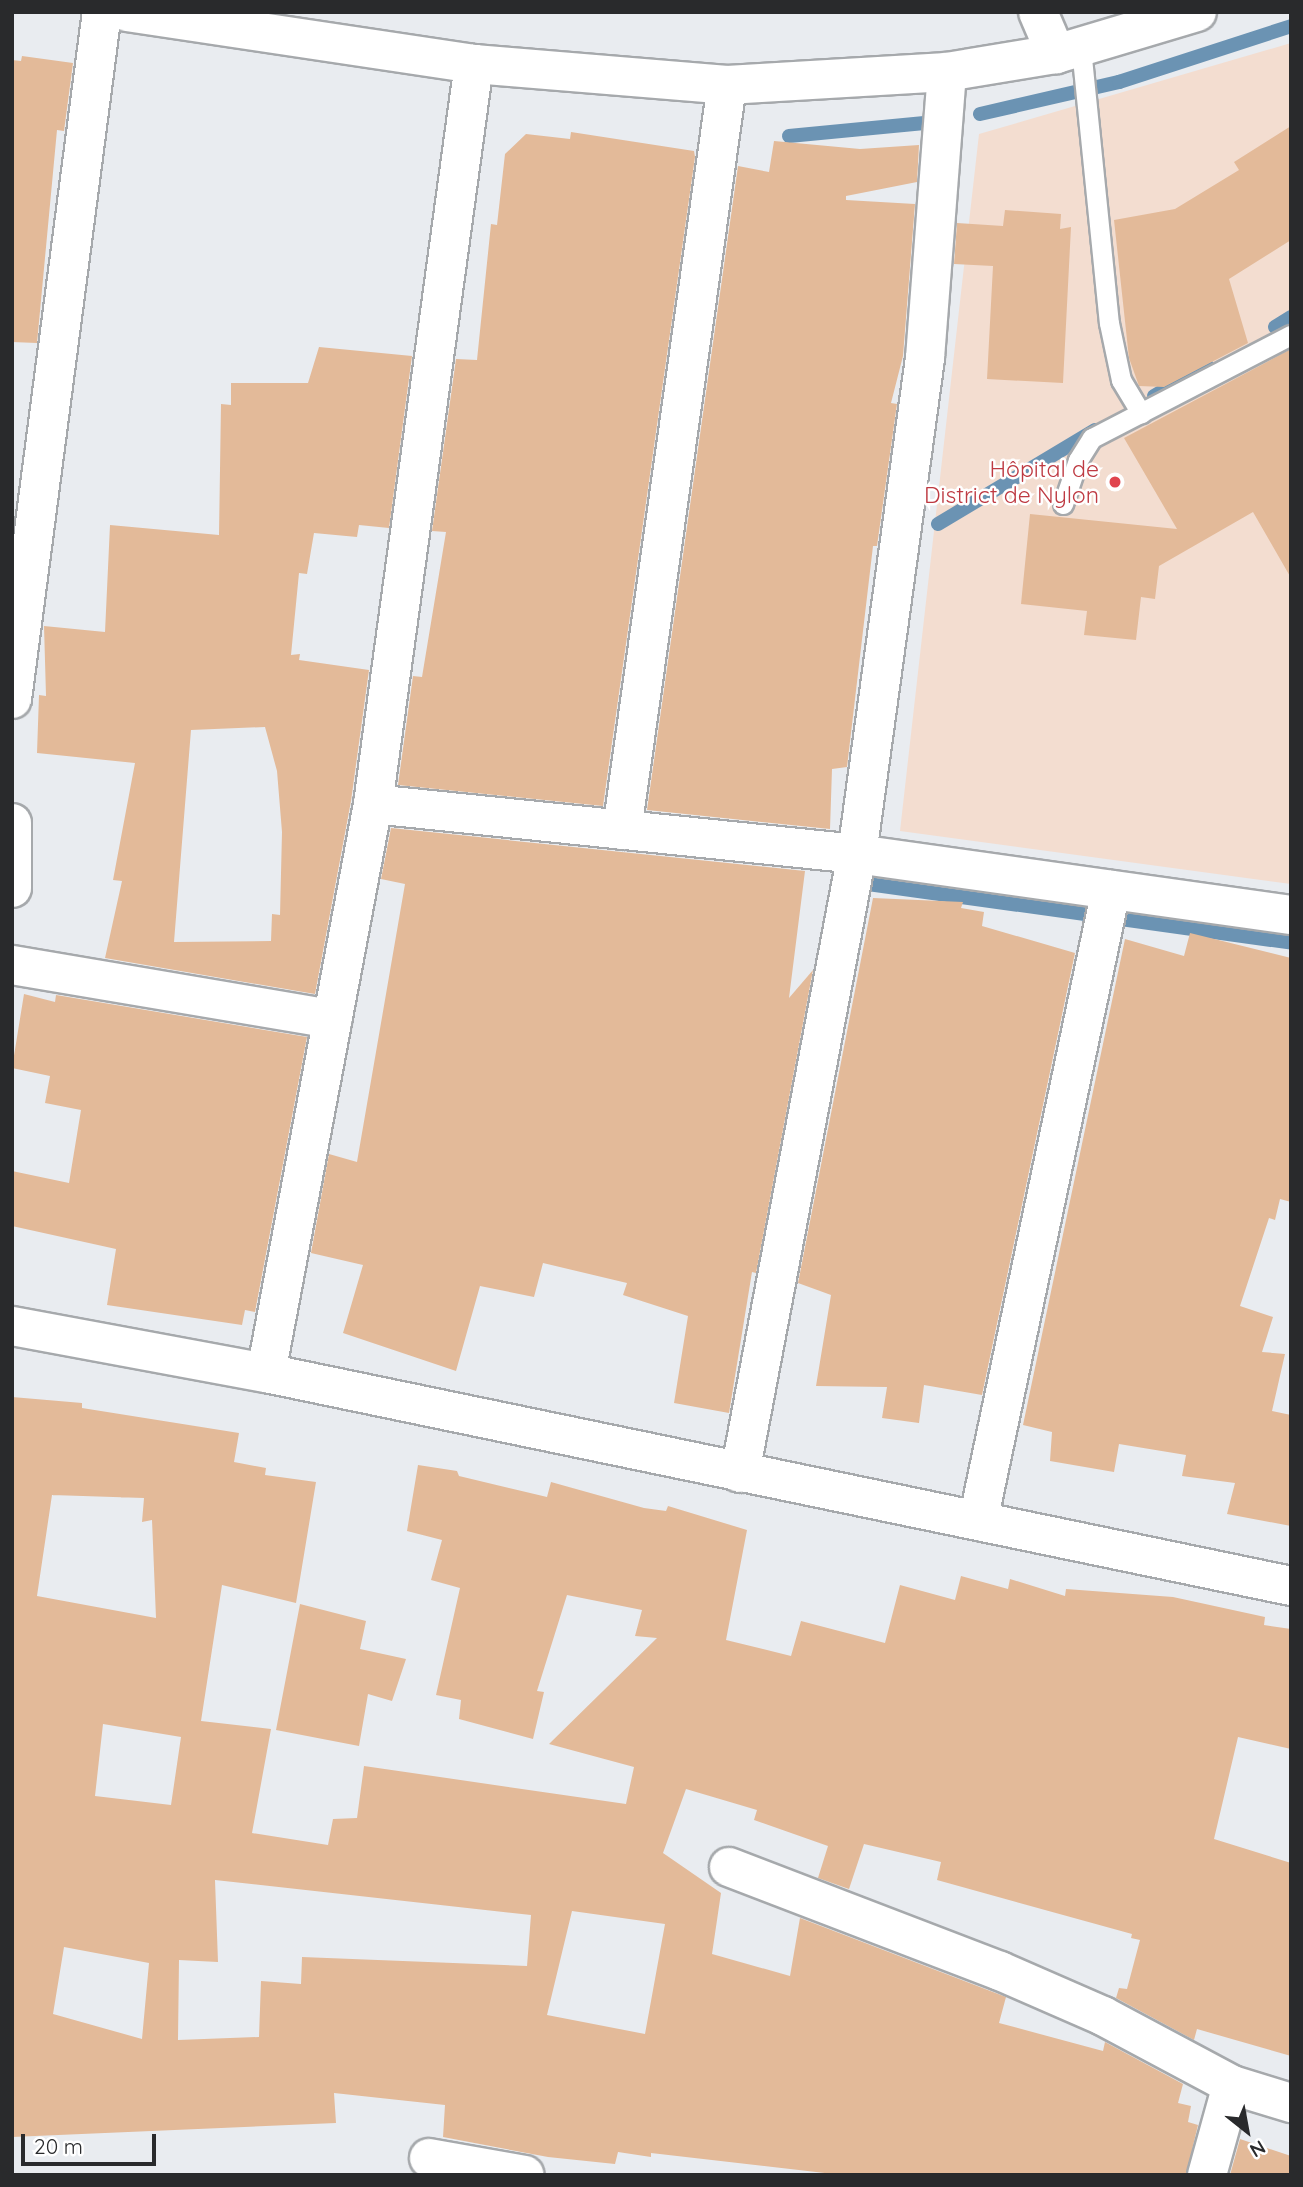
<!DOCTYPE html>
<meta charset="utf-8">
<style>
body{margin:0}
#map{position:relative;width:1303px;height:2187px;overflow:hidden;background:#e9ecf0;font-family:Quicksand,sans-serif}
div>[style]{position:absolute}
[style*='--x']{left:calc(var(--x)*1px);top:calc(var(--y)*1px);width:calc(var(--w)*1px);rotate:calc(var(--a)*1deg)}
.medical>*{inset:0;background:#f3ddd0}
.stream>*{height:14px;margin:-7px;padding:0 7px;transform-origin:7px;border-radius:7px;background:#6b93b3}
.building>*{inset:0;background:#e3ba99}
.roads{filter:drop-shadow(2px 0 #a6a9ac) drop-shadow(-2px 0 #a6a9ac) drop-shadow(0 2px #a6a9ac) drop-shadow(0 -2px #a6a9ac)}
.lane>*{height:19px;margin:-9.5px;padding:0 9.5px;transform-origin:9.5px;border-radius:9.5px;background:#fff}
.street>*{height:38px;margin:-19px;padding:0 19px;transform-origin:19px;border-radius:19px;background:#fff}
.secondary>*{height:38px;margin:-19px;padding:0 19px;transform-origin:19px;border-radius:19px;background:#fff}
.dots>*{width:19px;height:19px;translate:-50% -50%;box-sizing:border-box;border:4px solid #fff;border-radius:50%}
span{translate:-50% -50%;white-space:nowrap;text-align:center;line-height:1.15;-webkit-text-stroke:5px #fff;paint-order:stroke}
.health-label{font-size:23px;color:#be3a42}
.right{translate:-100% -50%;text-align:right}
.frame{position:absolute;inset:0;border:14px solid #292a2c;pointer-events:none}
.north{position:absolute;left:1212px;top:2096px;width:70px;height:70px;-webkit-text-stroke:5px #fff;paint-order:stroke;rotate:149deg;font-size:19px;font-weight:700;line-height:28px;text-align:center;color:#292a2c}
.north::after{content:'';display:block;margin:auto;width:24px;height:32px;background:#292a2c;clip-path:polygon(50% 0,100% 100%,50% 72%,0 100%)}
.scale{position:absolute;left:21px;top:2134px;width:135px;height:32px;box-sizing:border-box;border:4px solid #292a2c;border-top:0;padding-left:9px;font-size:21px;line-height:24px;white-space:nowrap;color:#292a2c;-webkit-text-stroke:5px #fff;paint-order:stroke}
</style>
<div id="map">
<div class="medical">
<i style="clip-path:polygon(1291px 43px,1291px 884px,900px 831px,979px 134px)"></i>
</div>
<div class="stream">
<i style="--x:980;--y:114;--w:143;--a:-13"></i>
<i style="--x:1119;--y:82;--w:181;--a:-18"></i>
<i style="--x:789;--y:136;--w:136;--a:-5.5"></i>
<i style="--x:1275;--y:327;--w:19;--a:-32"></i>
<i style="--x:1154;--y:396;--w:61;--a:-30.3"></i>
<i style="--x:938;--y:524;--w:183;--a:-30.9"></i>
<i style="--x:857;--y:891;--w:13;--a:-32"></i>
<i style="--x:868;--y:884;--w:427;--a:7.9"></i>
</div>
<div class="building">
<i style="clip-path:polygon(22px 56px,73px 63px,64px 131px,57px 130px,37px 343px,12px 342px,12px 60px,21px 61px)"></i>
<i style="clip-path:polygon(1291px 126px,1291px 240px,1229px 279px,1248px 343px,1164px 387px,1139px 386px,1129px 358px,1114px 220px,1175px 209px,1239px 170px,1234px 162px)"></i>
<i style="clip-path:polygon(571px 132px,694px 151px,695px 157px,603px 806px,398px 785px,413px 676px,422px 677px,446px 532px,432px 531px,456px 359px,477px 360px,491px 224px,497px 225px,505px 154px,526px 134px,570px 139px)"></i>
<i style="clip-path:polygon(774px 141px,860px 149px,919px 145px,917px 182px,846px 196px,846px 200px,915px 204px,903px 356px,891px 403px,897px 404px,877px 546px,873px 546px,847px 767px,832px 769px,830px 829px,647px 810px,738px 166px,769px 172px)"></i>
<i style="clip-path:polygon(1005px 210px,1061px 214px,1060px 229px,1071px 227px,1063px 383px,987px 379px,993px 266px,954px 264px,957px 223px,1003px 226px)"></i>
<i style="clip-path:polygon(evenodd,319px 347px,412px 356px,389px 528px,359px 525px,357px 537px,314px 533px,307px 574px,299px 573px,291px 655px,300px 654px,299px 660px,369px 670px,351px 801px,315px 994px,105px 958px,122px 881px,113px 880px,135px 763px,37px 753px,39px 695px,46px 696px,44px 626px,105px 632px,110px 525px,219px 535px,221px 404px,231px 405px,231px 383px,308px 383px,319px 347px,265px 727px,277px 771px,282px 832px,280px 915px,272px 914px,271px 941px,174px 942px,191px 730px,265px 727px)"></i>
<i style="clip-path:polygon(1291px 349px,1291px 578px,1253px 512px,1159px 566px,1155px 599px,1141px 597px,1136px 640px,1084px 635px,1087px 611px,1021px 604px,1030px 514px,1177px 529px,1124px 438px)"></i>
<i style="clip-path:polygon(391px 828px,805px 871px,789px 998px,813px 970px,756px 1273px,752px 1272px,729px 1413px,674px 1403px,688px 1316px,623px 1295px,627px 1283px,543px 1263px,534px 1297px,480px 1286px,456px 1371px,343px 1333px,363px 1265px,311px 1253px,329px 1154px,357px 1162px,405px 884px,381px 879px)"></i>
<i style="clip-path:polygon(873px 898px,963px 902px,961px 908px,984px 912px,982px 926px,1075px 953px,982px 1395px,924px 1385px,919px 1423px,882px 1418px,887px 1387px,816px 1386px,831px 1295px,798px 1283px)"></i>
<i style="clip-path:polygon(1190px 933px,1291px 958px,1291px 1202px,1280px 1199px,1275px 1220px,1269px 1218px,1240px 1306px,1273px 1317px,1262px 1352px,1285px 1354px,1272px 1411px,1291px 1415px,1291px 1526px,1227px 1514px,1235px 1483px,1182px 1476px,1186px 1455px,1119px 1444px,1114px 1472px,1050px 1461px,1052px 1432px,1023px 1425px,1125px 939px,1184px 956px)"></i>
<i style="clip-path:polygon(24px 994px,55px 1002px,56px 995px,307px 1037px,255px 1312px,245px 1310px,242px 1325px,107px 1305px,116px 1249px,12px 1226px,12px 1171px,69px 1183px,81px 1110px,45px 1103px,50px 1076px,12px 1068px)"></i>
<i style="clip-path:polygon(evenodd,12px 1397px,82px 1403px,82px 1408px,239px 1433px,234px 1462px,266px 1468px,265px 1475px,316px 1482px,296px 1603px,222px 1585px,201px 1721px,271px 1729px,252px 1833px,328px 1845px,333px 1819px,357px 1818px,364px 1766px,626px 1804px,634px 1767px,549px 1744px,657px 1638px,635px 1636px,642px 1610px,567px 1595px,537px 1691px,544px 1692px,533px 1739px,459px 1719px,461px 1700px,436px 1695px,460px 1588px,431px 1580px,442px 1540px,407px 1531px,418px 1465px,457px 1471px,459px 1476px,547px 1497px,551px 1482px,644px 1508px,666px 1511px,668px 1506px,747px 1530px,726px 1640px,791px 1656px,801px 1621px,885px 1643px,900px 1585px,955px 1600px,961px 1576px,1008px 1589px,1010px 1579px,1065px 1596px,1066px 1589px,1173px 1597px,1265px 1617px,1264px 1625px,1291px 1629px,1291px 1749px,1238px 1737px,1214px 1839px,1291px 1863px,1291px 2056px,1197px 2029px,1194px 2040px,1116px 1998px,1119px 1988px,1127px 1989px,1140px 1940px,1131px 1938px,1132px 1934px,937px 1880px,941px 1862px,864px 1844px,849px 1889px,818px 1878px,828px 1846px,754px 1820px,757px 1810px,686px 1789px,663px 1853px,721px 1893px,712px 1954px,790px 1976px,800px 1918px,1006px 1997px,999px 2023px,1103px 2051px,1105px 2042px,1183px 2084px,1178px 2103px,1191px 2106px,1188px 2122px,1198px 2125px,1186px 2175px,842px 2175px,651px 2153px,651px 2157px,618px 2152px,615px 2164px,548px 2157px,443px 2137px,445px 2105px,334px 2093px,336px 2123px,12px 2137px,12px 1397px,52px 1495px,144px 1498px,142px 1522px,152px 1520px,156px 1618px,37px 1596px,52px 1495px,12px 1397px,103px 1724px,181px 1737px,171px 1805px,95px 1796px,103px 1724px,12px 1397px,215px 1880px,531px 1915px,527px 1966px,302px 1957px,301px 1984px,261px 1981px,259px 2037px,178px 2040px,179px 1960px,218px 1962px,215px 1880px,12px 1397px,572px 1911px,665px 1924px,645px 2034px,547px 2015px,572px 1911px,12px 1397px,64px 1947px,149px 1963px,142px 2039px,53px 2014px,64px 1947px)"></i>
<i style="clip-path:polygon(300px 1604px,366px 1621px,360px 1649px,406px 1659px,392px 1701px,368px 1694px,359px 1746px,276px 1730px)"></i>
<i style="clip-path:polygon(1240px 2139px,1291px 2156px,1291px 2175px,1230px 2175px)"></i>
</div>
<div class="roads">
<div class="lane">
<i style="--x:1081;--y:48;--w:276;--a:84.2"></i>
<i style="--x:1109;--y:323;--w:58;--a:78.1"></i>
<i style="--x:1121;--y:380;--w:39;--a:59"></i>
<i style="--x:1063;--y:504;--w:46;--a:-71.2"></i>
<i style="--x:1078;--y:460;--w:26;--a:-58"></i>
<i style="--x:1092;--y:438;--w:224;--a:-27.4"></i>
</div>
<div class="street">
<i style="--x:1038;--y:12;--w:46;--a:66.8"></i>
<i style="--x:12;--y:699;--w:693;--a:-82.54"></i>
<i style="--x:373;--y:804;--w:487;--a:5.9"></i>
<i style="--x:857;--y:854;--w:438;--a:8"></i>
<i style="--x:12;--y:823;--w:65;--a:90"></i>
<i style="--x:622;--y:830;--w:752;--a:-81.98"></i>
<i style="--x:12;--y:965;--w:325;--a:9.6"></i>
<i style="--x:12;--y:1326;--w:258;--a:10.5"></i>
<i style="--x:266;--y:1373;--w:1047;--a:11.74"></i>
<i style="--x:266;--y:1373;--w:579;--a:-79.35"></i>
<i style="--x:373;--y:804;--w:747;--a:-82.23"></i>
<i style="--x:740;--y:1473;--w:630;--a:-79.3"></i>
<i style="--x:857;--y:854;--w:501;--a:-82.19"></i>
<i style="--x:925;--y:358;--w:287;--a:-85.6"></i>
<i style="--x:978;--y:1521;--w:645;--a:-78.1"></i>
<i style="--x:729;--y:1867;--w:290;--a:21"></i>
<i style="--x:1000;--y:1971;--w:112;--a:23.6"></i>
<i style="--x:1103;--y:2016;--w:146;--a:28.1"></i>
<i style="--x:1232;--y:2085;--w:62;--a:17"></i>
<i style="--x:429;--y:2158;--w:97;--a:10"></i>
<i style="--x:1207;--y:2175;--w:93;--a:-74.5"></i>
</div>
<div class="secondary">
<i style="--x:127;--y:12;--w:351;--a:8.5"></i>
<i style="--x:474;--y:64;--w:254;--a:4.7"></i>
<i style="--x:727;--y:85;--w:220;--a:-3.4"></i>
<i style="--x:947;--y:72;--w:110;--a:-9.4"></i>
<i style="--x:1056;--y:54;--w:147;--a:-16.6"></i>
</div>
</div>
<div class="dots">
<i style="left:1115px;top:482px;background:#e0444e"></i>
</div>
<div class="health-label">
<span class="right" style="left:1099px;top:482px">Hôpital de<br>District de Nylon</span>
</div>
<div class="frame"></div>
<div class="north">N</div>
<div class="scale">20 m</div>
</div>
